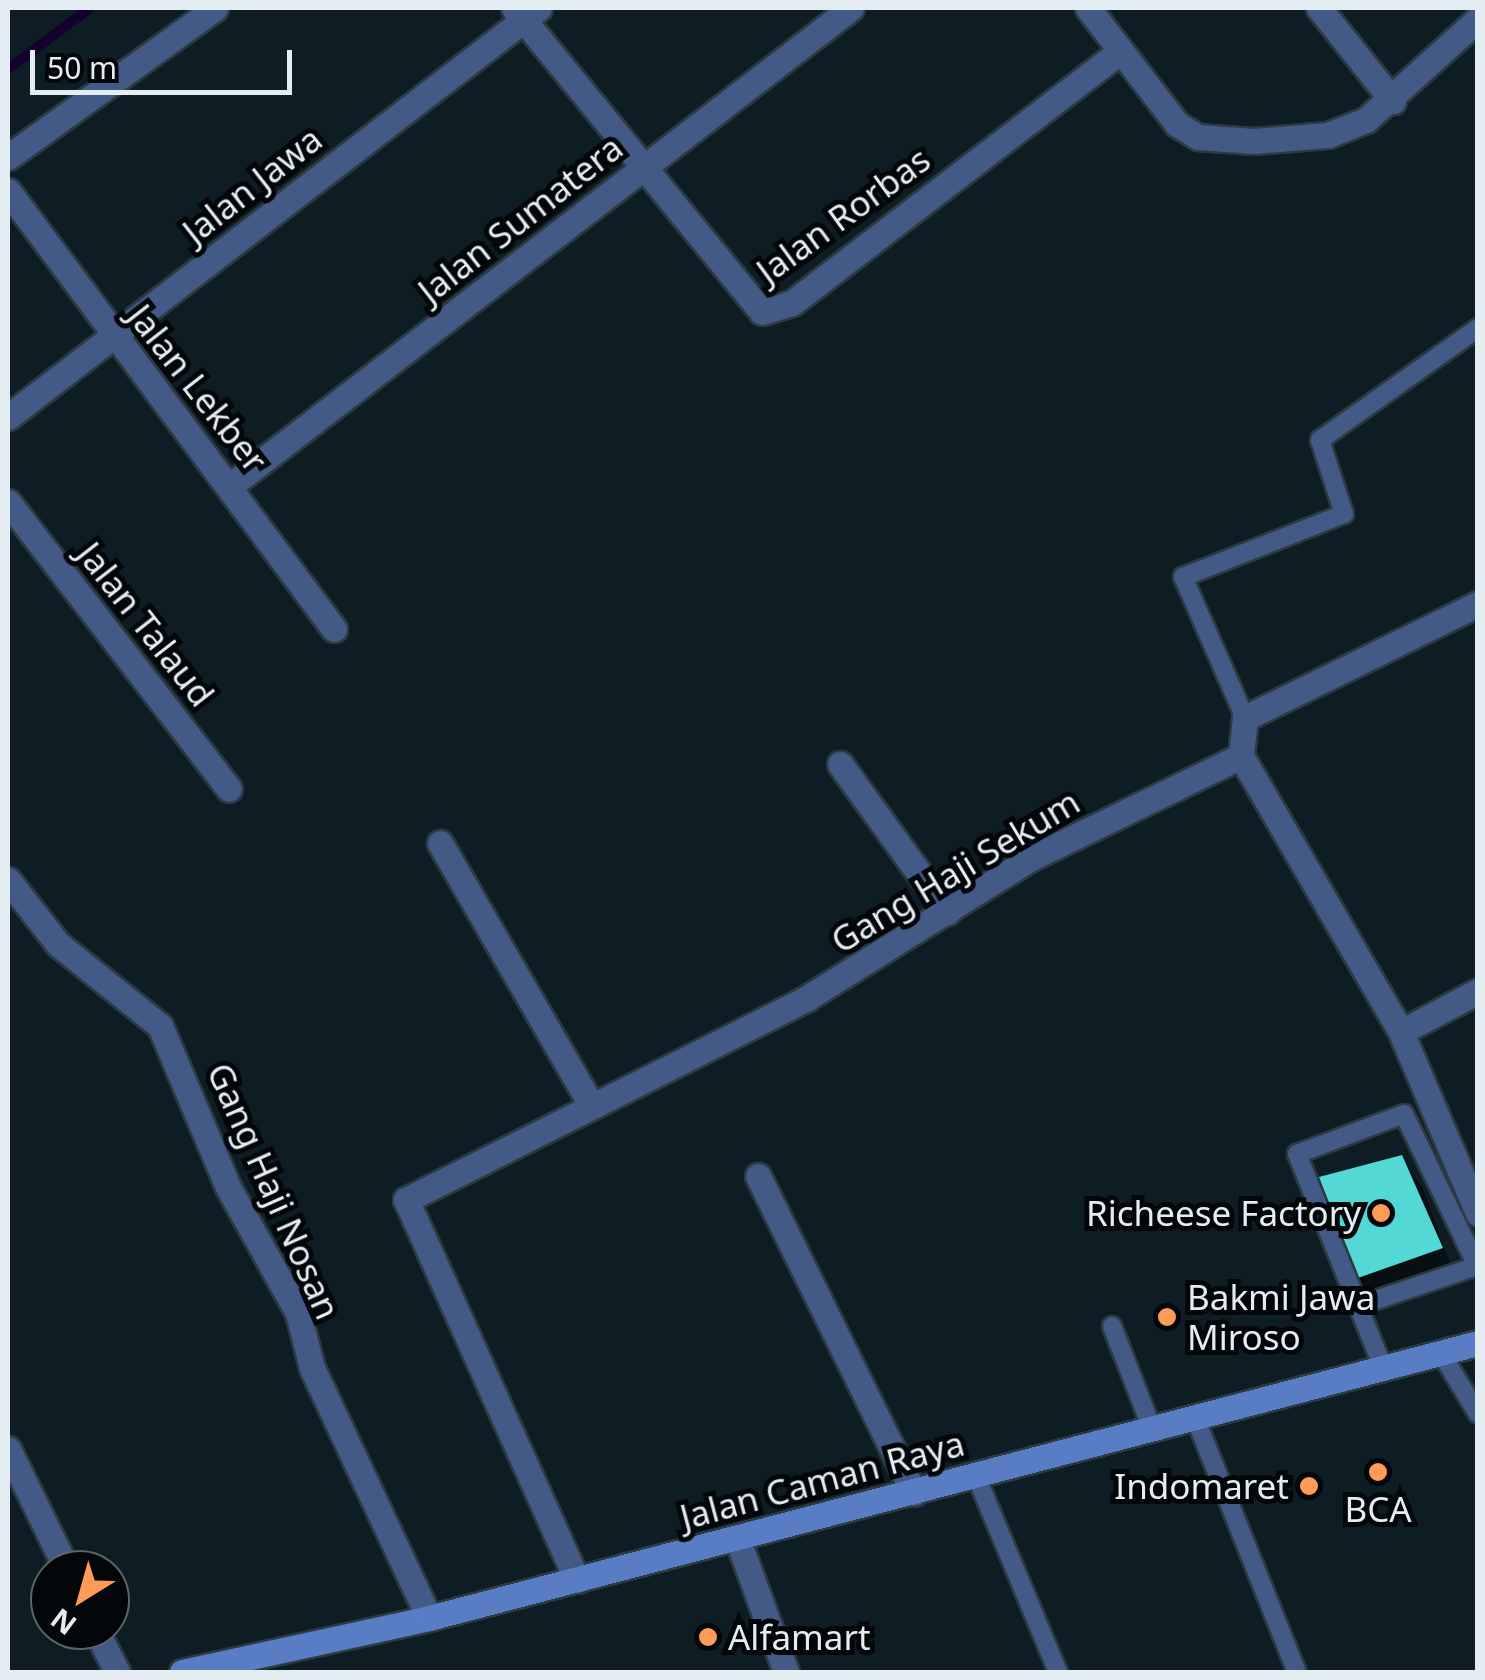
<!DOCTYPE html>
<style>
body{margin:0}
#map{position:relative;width:1485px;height:1680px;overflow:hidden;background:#0e1d24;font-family:"Noto Sans",sans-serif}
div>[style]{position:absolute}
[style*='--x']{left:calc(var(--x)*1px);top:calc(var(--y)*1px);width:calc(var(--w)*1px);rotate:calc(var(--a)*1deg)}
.shadow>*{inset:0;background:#0007}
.stream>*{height:10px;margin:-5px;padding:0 5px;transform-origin:5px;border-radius:5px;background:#13002d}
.building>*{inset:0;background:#54d8d5}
.roads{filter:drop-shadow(2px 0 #2c3a41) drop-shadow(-2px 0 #2c3a41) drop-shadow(0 2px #2c3a41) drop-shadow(0 -2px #2c3a41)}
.lane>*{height:18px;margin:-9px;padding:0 9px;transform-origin:9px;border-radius:9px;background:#435a87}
.street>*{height:25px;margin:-12.5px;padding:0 12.5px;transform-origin:12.5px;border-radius:12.5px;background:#435a87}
.secondary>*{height:25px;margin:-12.5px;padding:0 12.5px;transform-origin:12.5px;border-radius:12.5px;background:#587dc5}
.dots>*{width:28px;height:28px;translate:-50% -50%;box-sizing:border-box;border:5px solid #030709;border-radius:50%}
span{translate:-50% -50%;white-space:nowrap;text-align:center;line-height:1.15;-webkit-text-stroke:10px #030709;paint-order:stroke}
.street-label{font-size:35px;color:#e3edf2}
.poi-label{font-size:35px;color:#e3edf2}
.right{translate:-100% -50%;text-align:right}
.left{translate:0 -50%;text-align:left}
.frame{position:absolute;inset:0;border:10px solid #e3edf2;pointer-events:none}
.north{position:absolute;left:30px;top:1550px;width:100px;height:100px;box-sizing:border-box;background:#030709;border:2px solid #5d6366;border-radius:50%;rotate:217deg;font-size:28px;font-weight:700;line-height:40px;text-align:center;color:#e3edf2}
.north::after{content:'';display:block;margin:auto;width:35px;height:45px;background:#fe9c57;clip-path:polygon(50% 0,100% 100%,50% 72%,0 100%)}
.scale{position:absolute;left:30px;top:50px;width:262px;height:45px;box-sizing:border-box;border:5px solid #e3edf2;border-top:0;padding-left:12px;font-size:30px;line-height:35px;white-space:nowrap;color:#e3edf2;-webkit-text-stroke:8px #030709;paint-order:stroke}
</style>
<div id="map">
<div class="shadow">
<i style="clip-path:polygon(1401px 1157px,1423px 1189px,1450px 1264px,1367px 1293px,1358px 1278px)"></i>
</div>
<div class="stream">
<i style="--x:8;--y:69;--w:102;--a:-36.6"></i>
</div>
<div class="building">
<i style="clip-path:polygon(1402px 1155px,1443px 1248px,1355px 1279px,1319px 1177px)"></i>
</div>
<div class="roads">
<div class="lane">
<i style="--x:1245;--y:718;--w:154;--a:-113.7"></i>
<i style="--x:1183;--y:577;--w:173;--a:-21.4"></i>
<i style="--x:1344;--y:514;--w:78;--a:-108"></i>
<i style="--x:1320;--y:440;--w:194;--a:-35.3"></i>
<i style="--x:1361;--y:1305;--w:122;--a:-18.6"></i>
<i style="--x:1112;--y:1326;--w:113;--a:68.7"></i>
<i style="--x:1441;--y:1353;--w:71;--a:58.8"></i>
<i style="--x:1384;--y:1370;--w:233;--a:-111.9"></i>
<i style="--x:1297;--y:1154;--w:114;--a:-20.5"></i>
<i style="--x:1404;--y:1114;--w:171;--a:64.3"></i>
<i style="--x:1196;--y:1420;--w:271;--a:68.2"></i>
<i style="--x:976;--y:1476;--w:212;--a:67.3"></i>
</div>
<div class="street">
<i style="--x:514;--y:8;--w:392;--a:50.8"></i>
<i style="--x:762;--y:312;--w:31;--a:-17"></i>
<i style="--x:792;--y:303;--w:414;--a:-37.5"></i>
<i style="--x:1088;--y:8;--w:146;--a:52.5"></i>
<i style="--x:1177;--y:124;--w:25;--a:32"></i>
<i style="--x:1198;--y:137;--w:56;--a:4.1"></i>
<i style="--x:1254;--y:141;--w:74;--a:-4.6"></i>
<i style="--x:1328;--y:135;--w:41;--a:-21.5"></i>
<i style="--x:1366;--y:120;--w:151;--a:-42"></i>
<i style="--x:1319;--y:8;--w:119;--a:51.5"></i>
<i style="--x:8;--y:157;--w:255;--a:-35.7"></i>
<i style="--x:8;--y:191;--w:546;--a:53.34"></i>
<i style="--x:8;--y:417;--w:670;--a:-37.61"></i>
<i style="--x:231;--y:485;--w:782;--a:-37.57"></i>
<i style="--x:8;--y:502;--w:362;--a:52.4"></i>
<i style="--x:1241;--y:756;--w:319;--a:59.9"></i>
<i style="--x:1401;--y:1032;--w:197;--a:67"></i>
<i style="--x:1241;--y:756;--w:38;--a:-84"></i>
<i style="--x:1245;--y:718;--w:259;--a:-26.1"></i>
<i style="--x:840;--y:764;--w:183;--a:54.1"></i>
<i style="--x:440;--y:843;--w:300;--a:60"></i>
<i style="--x:8;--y:880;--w:81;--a:52"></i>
<i style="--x:58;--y:944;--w:131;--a:38.8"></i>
<i style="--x:160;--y:1026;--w:175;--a:67.1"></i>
<i style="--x:228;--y:1187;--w:144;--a:60.9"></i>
<i style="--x:298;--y:1313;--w:57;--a:75.7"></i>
<i style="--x:312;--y:1368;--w:276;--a:64.9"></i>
<i style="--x:1401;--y:1032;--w:87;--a:-28"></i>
<i style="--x:758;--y:1176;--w:353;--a:63.8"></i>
<i style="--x:8;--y:1449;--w:135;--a:64"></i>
<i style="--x:737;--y:1538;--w:143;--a:69.9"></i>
<i style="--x:577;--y:1580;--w:417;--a:-114.2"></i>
<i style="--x:406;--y:1200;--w:449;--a:-26.7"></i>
<i style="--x:807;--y:998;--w:264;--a:-32"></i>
<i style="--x:1031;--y:858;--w:233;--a:-25.9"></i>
<i style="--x:96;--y:1630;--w:47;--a:63.4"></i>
</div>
<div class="secondary">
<i style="--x:182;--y:1672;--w:253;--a:-12.3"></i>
<i style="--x:429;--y:1618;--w:1084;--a:-14.69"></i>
</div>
</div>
<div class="dots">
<i style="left:1381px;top:1213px;background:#fe9c57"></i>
<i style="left:1167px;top:1317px;background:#fe9c57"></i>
<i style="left:1378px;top:1472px;background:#fe9c57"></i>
<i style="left:1309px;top:1486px;background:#fe9c57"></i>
<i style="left:708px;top:1637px;background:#fe9c57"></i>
</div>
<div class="street-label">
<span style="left:252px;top:185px;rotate:-38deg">Jalan Jawa</span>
<span style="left:843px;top:215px;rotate:-36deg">Jalan Rorbas</span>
<span style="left:520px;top:219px;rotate:-38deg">Jalan Sumatera</span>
<span style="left:198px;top:388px;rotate:52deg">Jalan Lekber</span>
<span style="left:146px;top:624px;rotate:52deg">Jalan Talaud</span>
<span style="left:955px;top:871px;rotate:-31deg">Gang Haji Sekum</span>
<span style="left:274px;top:1191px;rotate:66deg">Gang Haji Nosan</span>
<span style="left:822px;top:1480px;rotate:-15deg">Jalan Caman Raya</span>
</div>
<div class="poi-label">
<span class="right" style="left:1361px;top:1213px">Richeese Factory</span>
<span class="left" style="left:1187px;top:1317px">Bakmi Jawa<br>Miroso</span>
<span class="right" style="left:1289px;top:1486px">Indomaret</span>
<span style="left:1378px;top:1509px">BCA</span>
<span class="left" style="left:728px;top:1637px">Alfamart</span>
</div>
<div class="frame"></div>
<div class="north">N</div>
<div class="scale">50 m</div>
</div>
